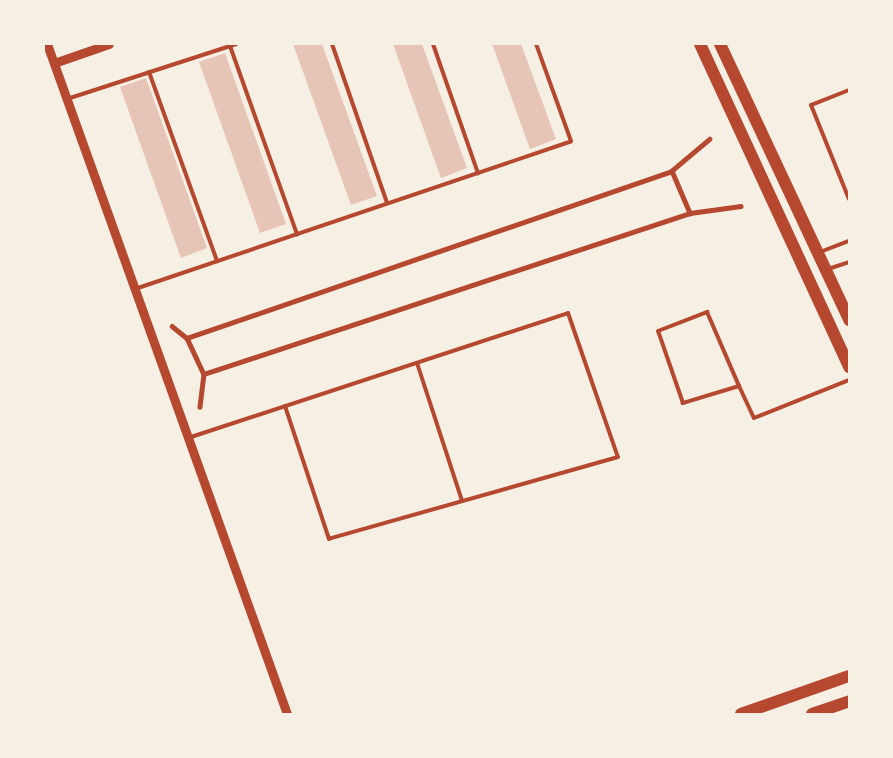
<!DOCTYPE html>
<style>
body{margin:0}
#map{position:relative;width:893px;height:758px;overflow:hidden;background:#f6efe4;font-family:Rubik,sans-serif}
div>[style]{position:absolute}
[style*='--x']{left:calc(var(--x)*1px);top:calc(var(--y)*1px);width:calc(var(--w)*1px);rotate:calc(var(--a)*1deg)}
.building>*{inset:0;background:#e6c5b7}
.service>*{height:4px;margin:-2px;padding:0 2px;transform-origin:2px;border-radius:2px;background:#b5482f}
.pedestrian>*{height:4.5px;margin:-2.25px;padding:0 2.25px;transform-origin:2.25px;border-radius:2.25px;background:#b5482f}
.tertiary>*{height:9px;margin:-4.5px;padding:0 4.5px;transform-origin:4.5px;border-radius:4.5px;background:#b5482f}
.primary>*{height:12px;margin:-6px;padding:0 6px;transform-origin:6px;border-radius:6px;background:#b5482f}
span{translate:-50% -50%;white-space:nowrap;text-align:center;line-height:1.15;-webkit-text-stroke:4.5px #f6efe4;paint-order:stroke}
.frame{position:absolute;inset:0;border:45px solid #f6efe4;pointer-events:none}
</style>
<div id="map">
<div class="building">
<i style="clip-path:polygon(293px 44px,322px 44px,377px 196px,351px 205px)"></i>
<i style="clip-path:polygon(393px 44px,422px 44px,467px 168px,441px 178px)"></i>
<i style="clip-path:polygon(492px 44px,521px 44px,556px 139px,530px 149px)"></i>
<i style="clip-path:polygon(225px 53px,286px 224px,260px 233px,199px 62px)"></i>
<i style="clip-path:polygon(146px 78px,207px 248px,181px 258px,120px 87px)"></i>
</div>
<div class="service">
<i style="--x:332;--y:44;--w:168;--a:70.9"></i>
<i style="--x:433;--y:44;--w:137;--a:70.8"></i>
<i style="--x:230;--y:46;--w:200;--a:70.4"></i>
<i style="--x:149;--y:72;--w:201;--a:70.2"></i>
<i style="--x:849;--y:90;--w:41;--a:158.5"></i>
<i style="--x:811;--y:105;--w:101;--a:68"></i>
<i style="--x:67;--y:99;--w:178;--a:-18"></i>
<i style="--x:820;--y:252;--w:31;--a:-21"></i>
<i style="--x:828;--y:269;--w:22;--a:-18"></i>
<i style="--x:135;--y:289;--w:460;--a:-18.7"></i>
<i style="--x:571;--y:141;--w:103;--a:-109.8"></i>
<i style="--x:417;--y:363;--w:145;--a:71.9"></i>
<i style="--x:739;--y:386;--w:59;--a:163.1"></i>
<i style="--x:683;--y:403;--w:76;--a:-109.1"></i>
<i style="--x:658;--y:331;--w:53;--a:-21.2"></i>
<i style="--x:707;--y:312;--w:81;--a:66.6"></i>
<i style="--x:739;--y:386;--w:35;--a:65"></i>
<i style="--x:754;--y:418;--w:102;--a:-21.8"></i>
<i style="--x:188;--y:438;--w:400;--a:-18.2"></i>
<i style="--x:568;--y:313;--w:152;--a:70.9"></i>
<i style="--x:618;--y:457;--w:300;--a:164.2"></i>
<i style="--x:329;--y:539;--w:140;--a:-108.3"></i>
</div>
<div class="pedestrian">
<i style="--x:710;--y:139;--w:50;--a:139.9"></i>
<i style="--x:672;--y:171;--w:46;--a:66.8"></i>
<i style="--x:690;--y:213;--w:51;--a:-7.8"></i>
<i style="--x:172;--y:326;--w:19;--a:39"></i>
<i style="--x:187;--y:338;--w:40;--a:65"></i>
<i style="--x:204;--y:374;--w:33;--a:97"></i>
<i style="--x:187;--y:338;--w:513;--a:-19"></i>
<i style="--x:204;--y:374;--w:512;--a:-18.33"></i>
</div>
<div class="tertiary">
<i style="--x:47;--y:44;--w:712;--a:70.29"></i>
<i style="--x:54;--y:63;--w:58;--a:-19.1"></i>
</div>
<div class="primary">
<i style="--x:700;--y:44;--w:356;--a:65.2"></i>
<i style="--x:720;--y:44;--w:305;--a:64.9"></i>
<i style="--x:741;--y:714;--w:114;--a:-19.4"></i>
<i style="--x:812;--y:714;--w:39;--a:-19"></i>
</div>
<div class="frame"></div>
</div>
